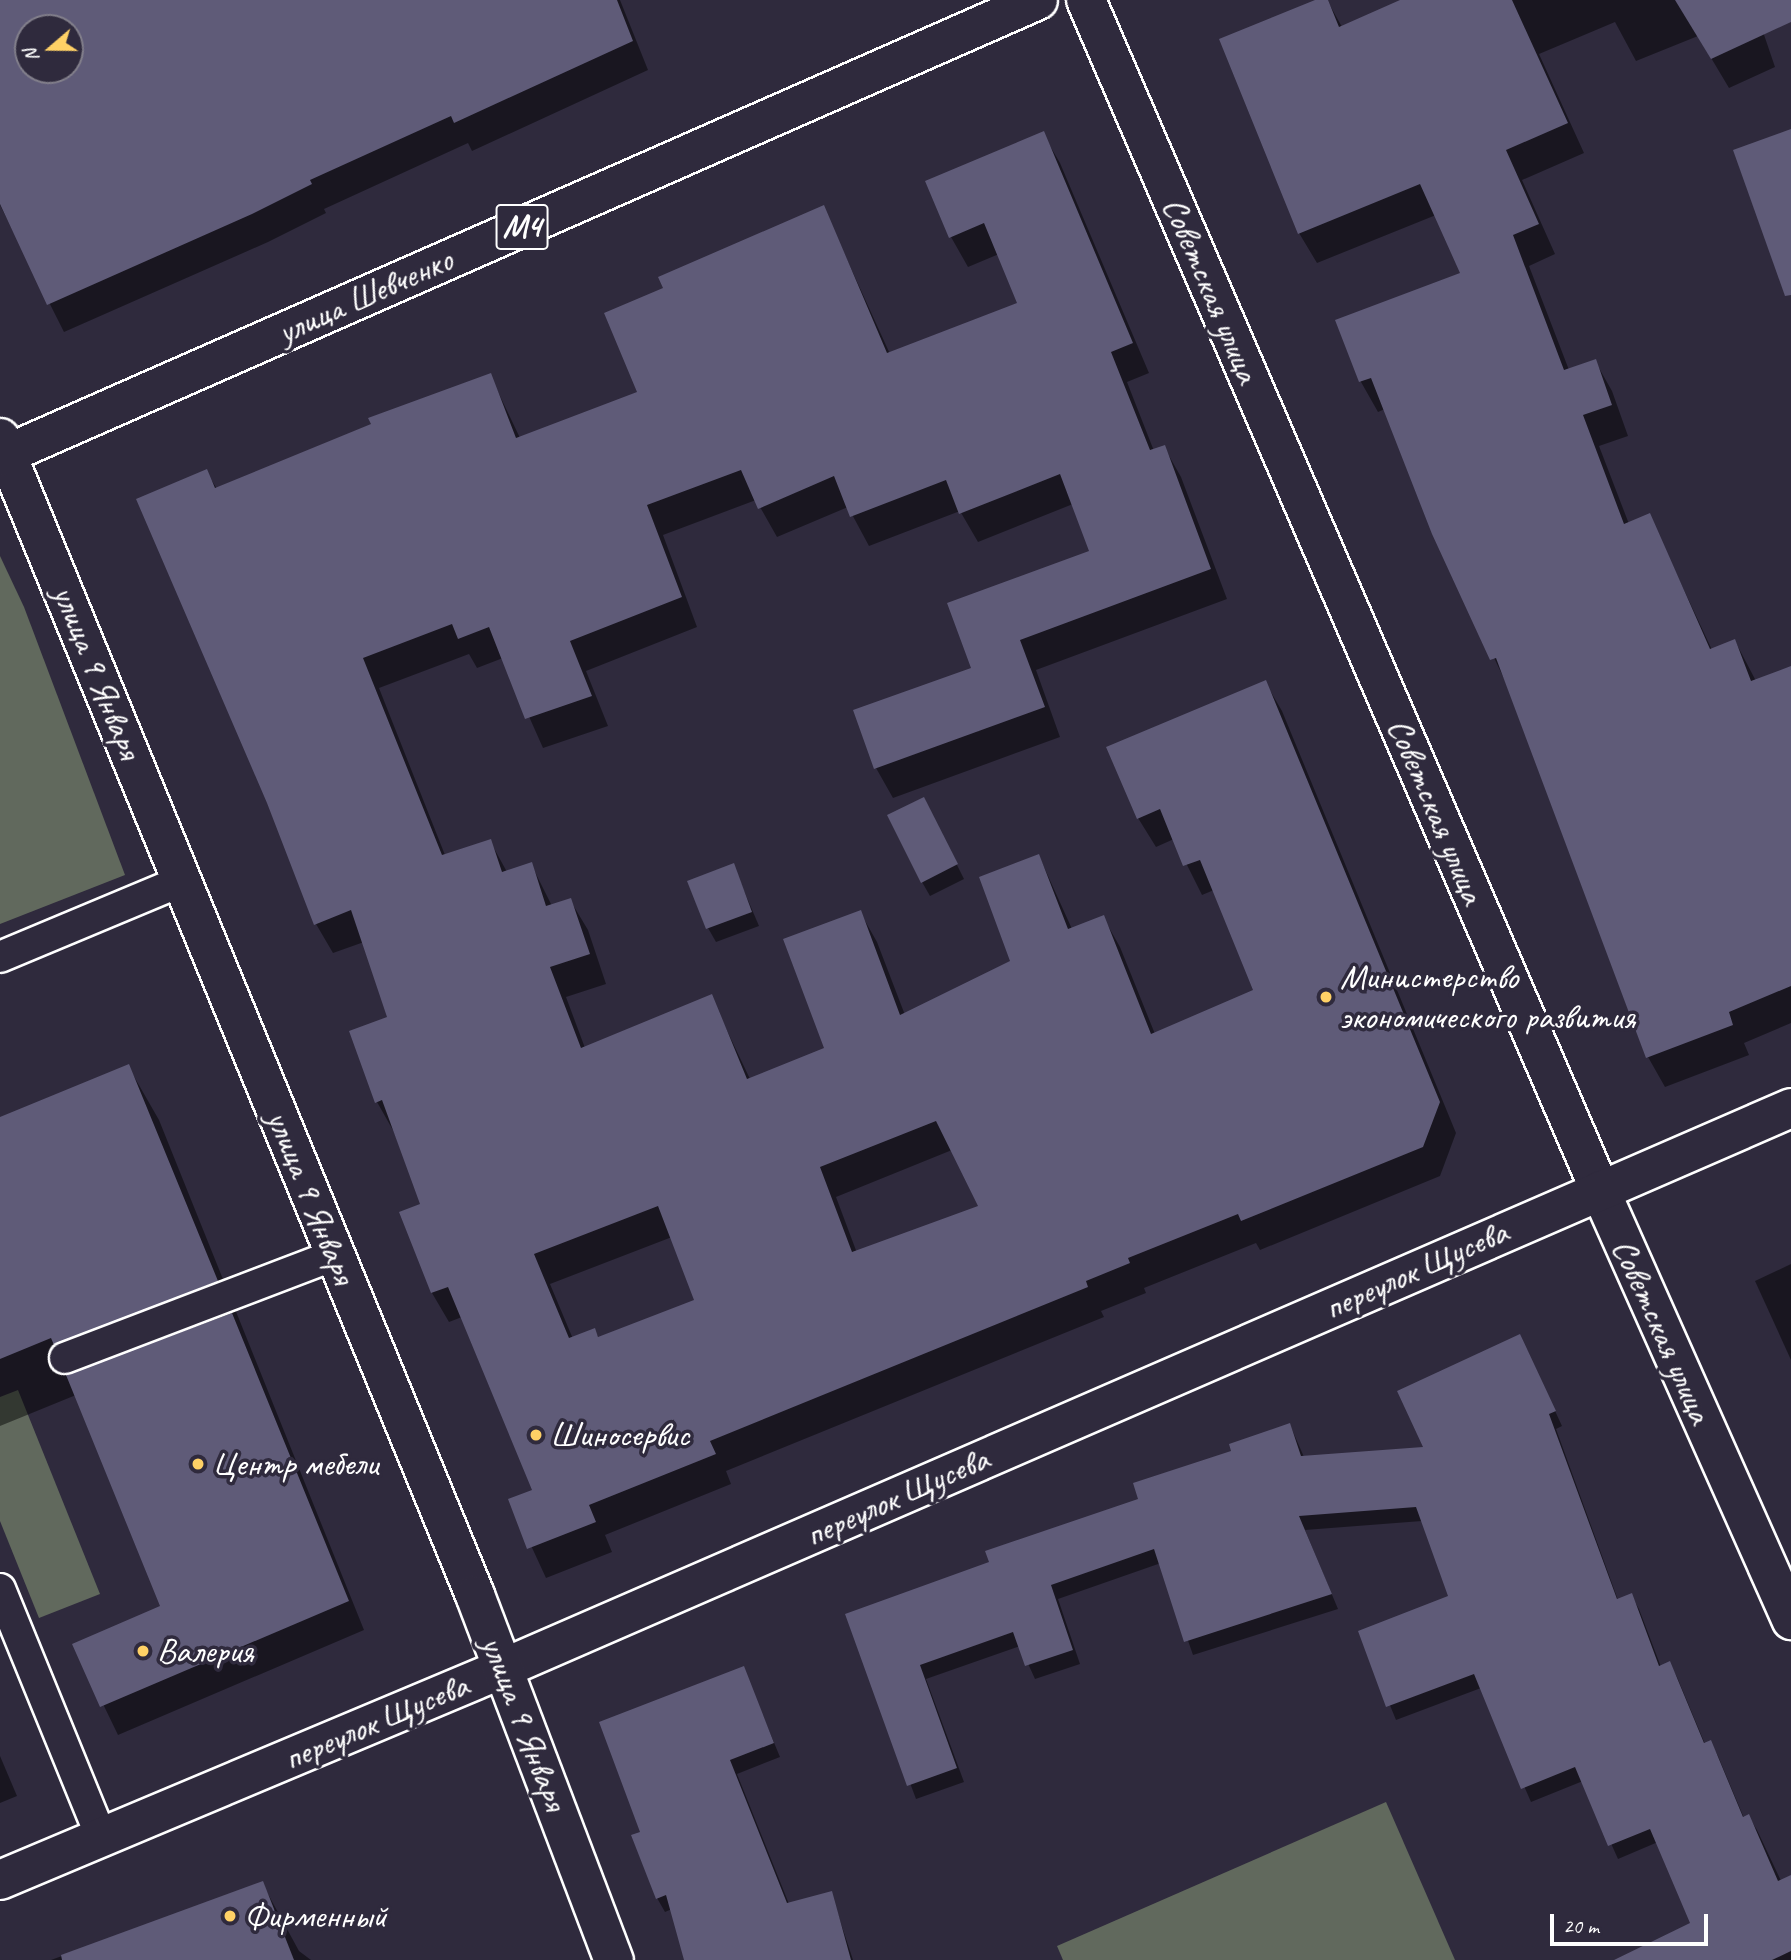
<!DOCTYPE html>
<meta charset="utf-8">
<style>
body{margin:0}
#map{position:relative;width:1791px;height:1960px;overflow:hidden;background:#2f2a3d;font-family:Caveat,sans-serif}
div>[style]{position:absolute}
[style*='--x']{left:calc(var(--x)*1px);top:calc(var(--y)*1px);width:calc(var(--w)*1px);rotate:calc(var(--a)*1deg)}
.green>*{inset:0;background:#61695d}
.shadow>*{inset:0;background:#0007}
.building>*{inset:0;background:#5f5b78}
.roads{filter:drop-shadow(2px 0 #fff) drop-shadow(-2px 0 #fff) drop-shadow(0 2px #fff) drop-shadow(0 -2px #fff)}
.lane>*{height:30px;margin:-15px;padding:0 15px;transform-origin:15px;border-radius:15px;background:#2f2a3d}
.street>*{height:38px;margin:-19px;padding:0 19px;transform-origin:19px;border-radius:19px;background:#2f2a3d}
.secondary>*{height:38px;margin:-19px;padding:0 19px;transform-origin:19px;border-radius:19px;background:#2f2a3d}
.highway>*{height:38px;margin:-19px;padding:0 19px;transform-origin:19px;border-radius:19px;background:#2f2a3d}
.dots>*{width:19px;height:19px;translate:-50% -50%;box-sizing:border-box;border:4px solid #2f2a3d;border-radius:50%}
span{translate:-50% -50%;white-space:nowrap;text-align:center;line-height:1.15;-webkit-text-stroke:7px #2f2a3d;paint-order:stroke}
.shield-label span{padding:2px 5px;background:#2f2a3d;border:2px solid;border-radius:5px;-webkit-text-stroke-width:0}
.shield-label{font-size:33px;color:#fff;font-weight:700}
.street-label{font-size:35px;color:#fff}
.poi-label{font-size:35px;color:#fff}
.left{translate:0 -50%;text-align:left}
.north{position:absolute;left:14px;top:14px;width:70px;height:70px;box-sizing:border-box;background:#2f2a3d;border:2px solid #827f8b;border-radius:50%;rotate:250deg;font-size:19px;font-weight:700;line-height:28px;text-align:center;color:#fff}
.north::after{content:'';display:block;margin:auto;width:24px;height:32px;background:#ffd166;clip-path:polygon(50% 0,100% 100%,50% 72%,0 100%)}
.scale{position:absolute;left:1550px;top:1914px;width:158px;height:32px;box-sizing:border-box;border:4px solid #fff;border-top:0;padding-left:9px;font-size:21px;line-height:24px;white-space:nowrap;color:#fff;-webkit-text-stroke:5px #2f2a3d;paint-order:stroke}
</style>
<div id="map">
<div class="green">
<i style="clip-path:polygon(0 556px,24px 607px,125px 875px,0 924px)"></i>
<i style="clip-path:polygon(18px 1390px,100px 1594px,39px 1618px,0 1521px,0 1397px)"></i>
<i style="clip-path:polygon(1386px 1802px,1455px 1960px,1063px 1960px,1057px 1946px)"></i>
</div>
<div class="shadow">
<i style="clip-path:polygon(evenodd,0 0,620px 0,648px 70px,472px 151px,468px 143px,324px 209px,326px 213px,268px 242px,64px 332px,0 205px,0 0,28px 28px,70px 28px,70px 70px,28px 70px,28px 28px)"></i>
<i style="clip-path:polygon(1320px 0,1327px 0,1342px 27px,1404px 0,1791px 0,1791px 7px,1759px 20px,1775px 67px,1729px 88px,1698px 36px,1636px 61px,1615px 22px,1539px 54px,1584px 153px,1522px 180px,1555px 254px,1529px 266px,1569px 370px,1595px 361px,1612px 391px,1628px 436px,1599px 446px,1629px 524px,1649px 515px,1712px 650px,1735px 641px,1756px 681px,1791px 668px,1791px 1023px,1744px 1043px,1749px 1055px,1665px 1087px,1648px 1057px,1509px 689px,1434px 533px,1385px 409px,1378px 412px,1361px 382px,1338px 321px,1462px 274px,1436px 215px,1317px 263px,1299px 233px)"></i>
<i style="clip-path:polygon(evenodd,1043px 134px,1060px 163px,1149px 373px,1127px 382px,1154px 451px,1164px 447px,1181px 477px,1227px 599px,1036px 670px,1060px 737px,893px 798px,876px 768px,1091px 552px,1073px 504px,978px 542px,960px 511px,869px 546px,848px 507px,777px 537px,756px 500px,663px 535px,697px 627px,586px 671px,608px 726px,543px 748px,503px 658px,477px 668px,469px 654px,379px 688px,445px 855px,490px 841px,507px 872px,531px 864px,552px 906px,570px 900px,588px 930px,606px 984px,566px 997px,585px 1048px,711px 997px,750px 1079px,827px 1049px,860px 912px,877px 942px,905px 1015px,1012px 962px,1039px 856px,1072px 929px,1103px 917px,1120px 947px,1155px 1034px,1255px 991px,1214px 890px,1202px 895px,1174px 839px,1156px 847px,1138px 818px,1265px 682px,1282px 711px,1456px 1133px,1440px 1176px,1260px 1250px,1256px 1243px,1144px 1288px,1146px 1293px,1101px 1311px,1104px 1317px,726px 1471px,731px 1484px,605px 1535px,612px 1552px,546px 1578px,510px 1500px,534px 1491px,462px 1317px,449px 1322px,432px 1293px,401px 1213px,422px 1205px,394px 1132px,377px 1102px,389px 1018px,364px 942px,333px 953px,316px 924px,206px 471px,217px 489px,490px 375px,520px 438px,640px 393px,665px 289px,823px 207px,890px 354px,1020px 304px,999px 254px,968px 267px,951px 237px,1043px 134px,952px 1150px,981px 1207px,857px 1253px,836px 1197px,952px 1150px,1043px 134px,672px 1237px,696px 1301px,599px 1338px,594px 1330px,573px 1339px,550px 1284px,672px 1237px)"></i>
<i style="clip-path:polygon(931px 813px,964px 879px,930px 896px,922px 882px)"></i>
<i style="clip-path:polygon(733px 865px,759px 926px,716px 942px,708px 928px)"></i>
<i style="clip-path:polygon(128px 1066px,159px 1120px,364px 1630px,118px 1735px,74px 1644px,162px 1607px,76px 1395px,0 1426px,0 1119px)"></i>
<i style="clip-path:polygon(1791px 1264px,1791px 1360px,1755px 1281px)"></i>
<i style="clip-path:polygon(1527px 1350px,1562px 1426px,1556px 1429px,1618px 1600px,1631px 1595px,1639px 1609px,1661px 1667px,1669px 1663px,1677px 1677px,1705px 1744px,1710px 1742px,1718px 1756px,1744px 1818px,1749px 1817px,1757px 1830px,1791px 1902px,1791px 1960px,1618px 1960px,1693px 1924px,1658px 1842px,1618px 1859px,1583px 1781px,1531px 1802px,1481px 1688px,1396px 1720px,1360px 1632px,1450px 1597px,1422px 1521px,1305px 1530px,1338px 1609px,1193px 1655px,1161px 1563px,1058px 1599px,1080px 1664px,1035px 1679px,1020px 1646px,926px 1679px,964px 1782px,916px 1799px,847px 1615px,991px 1563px,1141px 1500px,1290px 1425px,1304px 1457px,1425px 1449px)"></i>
<i style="clip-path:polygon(743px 1668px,780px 1757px,737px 1774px,789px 1904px,831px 1893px,853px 1960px,688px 1960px,672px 1909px,665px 1912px,657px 1898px,642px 1833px)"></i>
<i style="clip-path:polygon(0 1756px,17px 1796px,0 1803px)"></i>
<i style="clip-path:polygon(262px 1883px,299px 1951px,311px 1960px,51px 1960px)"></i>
</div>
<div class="building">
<i style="clip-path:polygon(evenodd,0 0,617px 0,633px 41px,454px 123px,451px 116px,310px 180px,312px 184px,252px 214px,47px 305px,0 204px,0 0,28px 28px,70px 28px,70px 70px,28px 70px,28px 28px)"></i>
<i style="clip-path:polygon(1315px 0,1328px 0,1339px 27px,1400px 0,1512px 0,1568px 123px,1506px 150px,1539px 224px,1513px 235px,1564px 370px,1596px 359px,1612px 405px,1583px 415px,1624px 524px,1650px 513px,1710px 649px,1735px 639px,1751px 681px,1791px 666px,1791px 986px,1729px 1012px,1733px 1025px,1646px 1058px,1496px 658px,1490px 660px,1432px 534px,1371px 378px,1359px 382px,1335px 320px,1460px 273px,1420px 184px,1298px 234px,1219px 39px)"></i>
<i style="clip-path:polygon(1675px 0,1791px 0,1791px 22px,1711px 59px)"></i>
<i style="clip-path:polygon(1791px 129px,1791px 295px,1785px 296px,1733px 150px)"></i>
<i style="clip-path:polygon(evenodd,1044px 131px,1133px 343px,1111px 352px,1150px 450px,1165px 445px,1211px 569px,1020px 640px,1045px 707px,874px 769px,853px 710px,971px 668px,947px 603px,1089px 551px,1060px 474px,959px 514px,946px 480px,850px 517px,834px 476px,758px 509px,741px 470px,647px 505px,682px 597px,570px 641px,592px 696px,525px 719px,489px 627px,458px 639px,452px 624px,363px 658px,442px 855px,491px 839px,502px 872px,532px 862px,546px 906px,571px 898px,590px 954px,550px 967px,581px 1048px,712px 994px,747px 1079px,824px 1048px,783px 939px,861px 910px,900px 1015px,1010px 961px,979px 877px,1039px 854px,1068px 929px,1104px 915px,1151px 1034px,1253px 990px,1200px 860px,1183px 866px,1160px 809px,1137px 819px,1106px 747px,1266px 680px,1440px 1102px,1423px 1147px,1241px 1221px,1238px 1214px,1128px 1258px,1130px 1263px,1086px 1281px,1088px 1287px,710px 1441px,716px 1454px,589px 1505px,596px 1522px,527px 1549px,508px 1499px,532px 1490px,448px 1287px,431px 1293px,399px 1212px,420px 1204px,382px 1100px,375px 1103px,349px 1031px,387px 1017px,351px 910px,314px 925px,267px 803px,136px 499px,207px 469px,215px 488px,371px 424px,368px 418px,491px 373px,516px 438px,637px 392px,604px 313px,663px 288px,658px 277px,824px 205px,887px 353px,1017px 303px,984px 223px,949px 238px,925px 181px,1044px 131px,936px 1121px,978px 1206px,852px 1252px,820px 1167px,936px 1121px,1044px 131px,658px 1206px,694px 1300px,598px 1337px,595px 1328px,569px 1338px,534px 1254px,658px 1206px)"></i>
<i style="clip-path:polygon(924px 797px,958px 864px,921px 883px,887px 815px)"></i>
<i style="clip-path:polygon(734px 863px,752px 912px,706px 929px,687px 881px)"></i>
<i style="clip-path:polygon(129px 1064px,218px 1281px,54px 1345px,51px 1338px,0 1359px,0 1117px)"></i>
<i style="clip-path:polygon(232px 1313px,349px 1601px,100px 1707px,72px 1644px,160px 1606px,66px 1375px)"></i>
<i style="clip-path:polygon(1520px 1334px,1556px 1411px,1549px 1414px,1617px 1599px,1632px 1593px,1659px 1666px,1670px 1661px,1704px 1743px,1711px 1740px,1743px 1817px,1749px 1814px,1778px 1881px,1791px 1875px,1791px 1951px,1772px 1960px,1614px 1960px,1690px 1923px,1650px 1829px,1608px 1846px,1575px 1767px,1521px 1789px,1474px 1674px,1386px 1707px,1358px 1631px,1448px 1596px,1416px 1507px,1299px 1516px,1332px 1594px,1184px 1642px,1154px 1549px,1051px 1585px,1073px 1650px,1025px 1666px,1013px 1632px,920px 1665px,957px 1768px,907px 1786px,845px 1614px,989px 1562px,985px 1551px,1138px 1499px,1133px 1483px,1231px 1451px,1229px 1444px,1290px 1423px,1301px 1456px,1423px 1447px,1397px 1391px)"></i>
<i style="clip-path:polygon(744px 1666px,774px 1743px,730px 1760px,787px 1903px,832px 1891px,851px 1960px,684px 1960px,666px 1895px,656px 1899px,631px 1835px,640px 1832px,599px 1722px)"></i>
<i style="clip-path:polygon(263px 1881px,294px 1960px,62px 1960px,61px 1955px)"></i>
</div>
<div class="roads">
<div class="lane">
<i style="--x:0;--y:957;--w:197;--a:-22.7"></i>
<i style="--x:65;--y:1358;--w:289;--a:-20.9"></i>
<i style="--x:0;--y:1589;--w:268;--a:67.8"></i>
</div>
<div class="street">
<i style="--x:1086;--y:0;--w:1296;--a:66.64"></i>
<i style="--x:1600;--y:1190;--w:471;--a:66"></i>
<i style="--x:0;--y:1880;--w:547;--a:-22.81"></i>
<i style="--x:504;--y:1668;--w:1404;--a:-23.51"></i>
</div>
<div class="secondary">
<i style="--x:0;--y:438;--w:1251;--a:67.68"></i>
<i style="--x:475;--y:1595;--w:391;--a:69.2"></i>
</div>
<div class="highway">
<i style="--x:0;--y:457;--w:1134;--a:-23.76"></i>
</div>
</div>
<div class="dots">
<i style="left:1326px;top:997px;background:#ffd166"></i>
<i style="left:536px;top:1435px;background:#ffd166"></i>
<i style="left:198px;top:1464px;background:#ffd166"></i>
<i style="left:143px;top:1651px;background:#ffd166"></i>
<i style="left:230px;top:1916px;background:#ffd166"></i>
</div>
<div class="shield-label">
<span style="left:522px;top:227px">M4</span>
</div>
<div class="street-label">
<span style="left:1211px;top:290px;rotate:67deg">Советская улица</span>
<span style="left:365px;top:296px;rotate:-24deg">улица Шевченко</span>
<span style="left:97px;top:672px;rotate:68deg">улица 9 Января</span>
<span style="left:1436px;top:811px;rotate:67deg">Советская улица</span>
<span style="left:311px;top:1197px;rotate:68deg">улица 9 Января</span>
<span style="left:1416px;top:1270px;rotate:-24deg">переулок Щусева</span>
<span style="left:1662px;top:1331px;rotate:66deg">Советская улица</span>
<span style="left:897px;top:1497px;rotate:-24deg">переулок Щусева</span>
<span style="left:376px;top:1722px;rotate:-23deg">переулок Щусева</span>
<span style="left:524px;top:1723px;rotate:69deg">улица 9 Января</span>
</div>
<div class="poi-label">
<span class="left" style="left:1340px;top:997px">Министерство<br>экономического развития</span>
<span class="left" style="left:550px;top:1435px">Шиносервис</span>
<span class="left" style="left:212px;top:1464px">Центр мебели</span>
<span class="left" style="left:157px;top:1651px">Валерия</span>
<span class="left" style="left:244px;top:1916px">Фирменный</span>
</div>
<div class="north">N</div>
<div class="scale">20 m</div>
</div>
